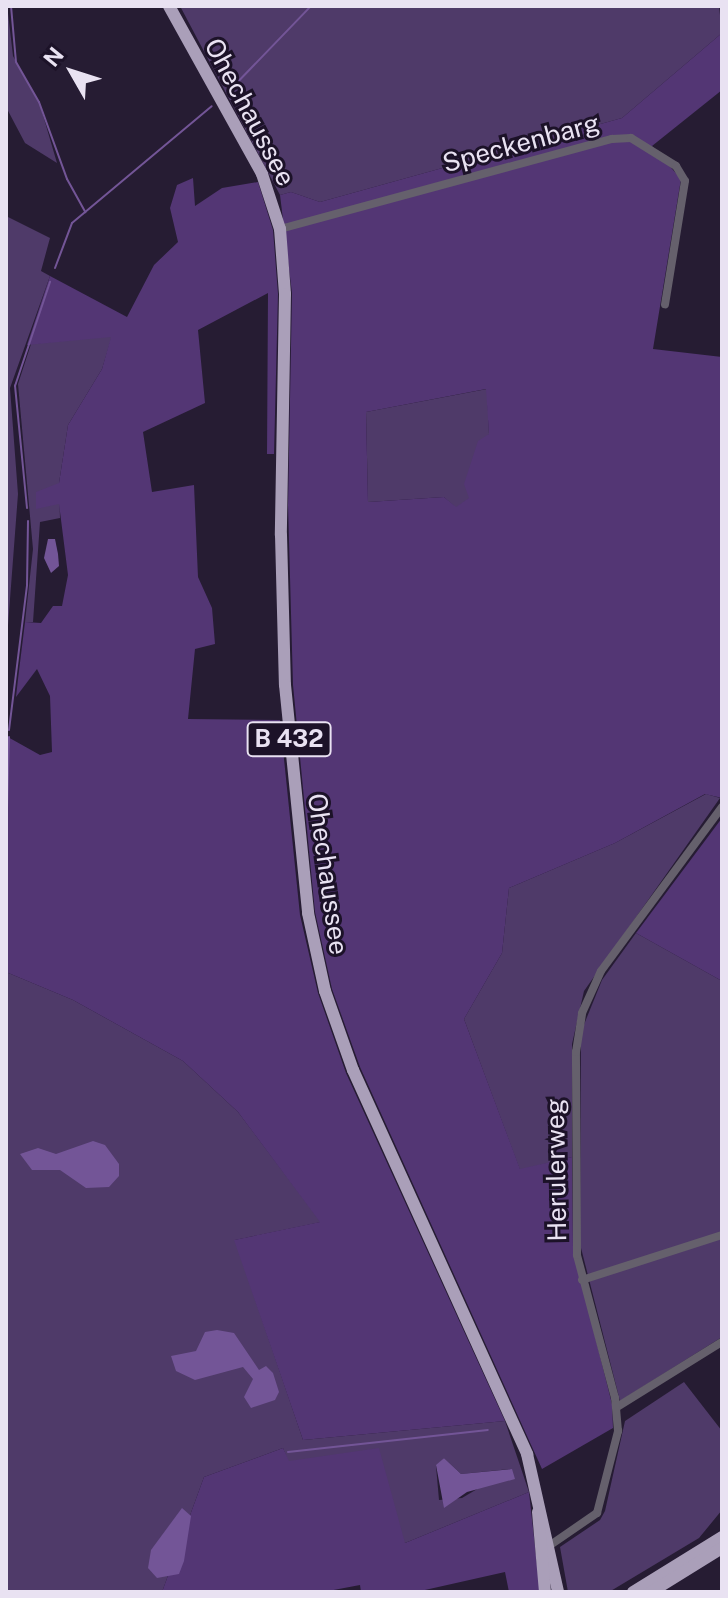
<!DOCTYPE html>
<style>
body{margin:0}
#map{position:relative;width:728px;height:1598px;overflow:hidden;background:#261c33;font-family:"Public Sans",sans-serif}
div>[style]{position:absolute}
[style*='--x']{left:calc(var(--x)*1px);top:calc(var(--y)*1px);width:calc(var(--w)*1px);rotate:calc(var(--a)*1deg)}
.green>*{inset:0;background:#4f3a69}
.forest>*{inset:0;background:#533674}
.water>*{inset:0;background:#735597}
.stream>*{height:2px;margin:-1px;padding:0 1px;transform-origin:1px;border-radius:1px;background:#735597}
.minor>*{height:8px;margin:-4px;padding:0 4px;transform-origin:4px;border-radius:4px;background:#65606c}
.primary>*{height:12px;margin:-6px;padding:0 6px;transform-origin:6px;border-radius:6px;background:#aa9fb9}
span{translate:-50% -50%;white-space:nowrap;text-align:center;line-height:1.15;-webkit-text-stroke:6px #1c1228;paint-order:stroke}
.shield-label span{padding:2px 6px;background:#1c1228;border:2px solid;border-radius:6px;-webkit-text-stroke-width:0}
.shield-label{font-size:24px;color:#e9e2f2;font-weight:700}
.street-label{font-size:26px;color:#e9e2f2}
.frame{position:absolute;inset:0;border:8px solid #e9e2f2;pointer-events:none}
.north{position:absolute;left:32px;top:32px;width:80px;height:80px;-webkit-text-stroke:6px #1c1228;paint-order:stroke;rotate:309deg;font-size:22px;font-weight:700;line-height:32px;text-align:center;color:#e9e2f2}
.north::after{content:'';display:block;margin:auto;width:28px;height:36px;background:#e9e2f2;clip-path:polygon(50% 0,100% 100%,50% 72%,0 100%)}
</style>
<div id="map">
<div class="green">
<i style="clip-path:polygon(180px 6px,719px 6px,722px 33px,622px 118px,320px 202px,291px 192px,280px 195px)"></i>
<i style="clip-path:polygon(8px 13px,13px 56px,40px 105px,57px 163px,25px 143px,6px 107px)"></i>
<i style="clip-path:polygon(6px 216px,50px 238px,41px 271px,50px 276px,10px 388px,18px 494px,6px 652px)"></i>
<i style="clip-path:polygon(112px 336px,102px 369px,68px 425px,59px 483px,60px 518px,40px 522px,33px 622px,25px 622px,33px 549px,18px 384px,31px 344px)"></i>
<i style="clip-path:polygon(487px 389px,489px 434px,470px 498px,456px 508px,444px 497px,368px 502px,366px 412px)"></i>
<i style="clip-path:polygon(706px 794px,720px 798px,584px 991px,572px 1044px,572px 1157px,520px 1170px,464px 1019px,502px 953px,509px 888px,615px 843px)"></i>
<i style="clip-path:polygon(636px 933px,722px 981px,722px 1337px,620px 1401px,580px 1244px,581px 1032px,602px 980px)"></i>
<i style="clip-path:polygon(evenodd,6px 972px,73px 1000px,183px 1061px,238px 1112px,321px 1222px,235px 1240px,303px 1440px,505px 1421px,529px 1492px,405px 1543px,288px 1461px,283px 1448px,204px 1477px,162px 1592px,6px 1592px,6px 972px,444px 1458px,461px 1474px,511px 1469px,462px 1498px,439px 1500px,436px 1466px,444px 1458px)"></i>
<i style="clip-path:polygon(684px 1382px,722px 1431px,722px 1510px,699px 1538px,609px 1592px,568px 1592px,560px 1547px,600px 1520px,605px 1511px,625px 1421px)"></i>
</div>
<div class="forest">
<i style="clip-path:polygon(evenodd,722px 33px,722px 90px,652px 146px,681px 179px,653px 349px,722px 357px,722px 798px,705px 794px,615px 843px,509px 888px,502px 953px,464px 1019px,520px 1169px,572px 1157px,573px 1248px,612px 1404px,613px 1428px,542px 1469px,360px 1067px,332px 989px,315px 912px,293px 685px,288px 505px,292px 293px,280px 195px,291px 192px,320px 202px,622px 118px,722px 33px,486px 389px,489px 434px,478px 441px,464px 484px,469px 498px,456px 507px,444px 497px,368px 502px,366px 412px,486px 389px)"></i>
<i style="clip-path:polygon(193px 178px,195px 206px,222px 188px,258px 182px,273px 230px,278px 294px,274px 454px,267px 454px,268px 293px,198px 330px,205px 403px,143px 432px,152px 492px,194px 485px,198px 577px,212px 608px,215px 644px,195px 649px,188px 719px,280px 720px,300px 915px,318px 993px,346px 1073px,505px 1421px,303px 1440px,234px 1240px,320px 1222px,238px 1112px,183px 1061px,73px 1000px,6px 972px,6px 736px,40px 755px,52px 752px,50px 696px,37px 669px,16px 697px,18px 679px,25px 622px,41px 623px,53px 606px,62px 606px,68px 575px,59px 504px,36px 509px,36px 492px,59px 483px,68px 425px,102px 369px,111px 337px,27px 345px,50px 276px,127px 317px,154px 265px,178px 242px,170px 208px,177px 185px)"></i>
<i style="clip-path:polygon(722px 818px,722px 981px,636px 933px)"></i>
<i style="clip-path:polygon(283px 1448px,289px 1461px,379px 1448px,405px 1543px,529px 1492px,540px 1592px,509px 1592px,505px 1572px,416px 1592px,361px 1592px,360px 1585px,323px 1592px,162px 1592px,204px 1477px)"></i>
</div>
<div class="water">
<i style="clip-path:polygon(48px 539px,55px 539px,58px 554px,59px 566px,51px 573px,44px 558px)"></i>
<i style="clip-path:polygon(93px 1141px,105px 1145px,119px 1164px,119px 1176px,109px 1187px,86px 1188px,60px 1170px,32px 1170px,20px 1154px,38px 1148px,56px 1154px)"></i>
<i style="clip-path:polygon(217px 1330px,234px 1333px,259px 1370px,266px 1366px,273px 1373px,279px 1392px,275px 1400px,251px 1408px,244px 1397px,253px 1379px,243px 1367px,195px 1380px,176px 1371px,171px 1356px,196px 1351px,205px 1332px)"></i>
<i style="clip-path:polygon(444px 1458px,461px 1474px,512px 1469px,515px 1479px,467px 1492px,444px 1508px,436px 1465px)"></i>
<i style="clip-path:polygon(182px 1508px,191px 1516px,184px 1561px,179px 1574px,157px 1578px,148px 1568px,151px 1550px)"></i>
</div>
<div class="stream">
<i style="--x:11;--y:6;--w:56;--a:84.9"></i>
<i style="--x:16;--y:62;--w:46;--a:60.1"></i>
<i style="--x:39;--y:102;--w:82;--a:70"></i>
<i style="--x:67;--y:179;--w:38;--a:61"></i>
<i style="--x:228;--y:92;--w:120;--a:-46"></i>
<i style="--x:55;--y:268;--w:48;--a:-69.3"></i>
<i style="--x:72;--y:223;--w:182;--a:-39.9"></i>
<i style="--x:27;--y:508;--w:123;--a:-95.6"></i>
<i style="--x:15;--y:386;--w:110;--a:-71.4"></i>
<i style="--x:9;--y:730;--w:146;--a:-82.9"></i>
<i style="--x:27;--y:585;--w:64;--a:-89.1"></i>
<i style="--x:6;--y:845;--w:108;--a:-88.4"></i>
<i style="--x:288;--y:1452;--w:201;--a:-6.3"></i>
</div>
<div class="minor">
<i style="--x:280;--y:229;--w:344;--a:-15.2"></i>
<i style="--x:612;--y:139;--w:19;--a:-3"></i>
<i style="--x:631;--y:138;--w:53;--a:31.9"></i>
<i style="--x:676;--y:166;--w:17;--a:59"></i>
<i style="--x:685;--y:181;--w:125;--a:99.2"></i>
<i style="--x:582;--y:1280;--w:147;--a:-17.8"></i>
<i style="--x:617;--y:1407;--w:123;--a:-31.8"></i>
<i style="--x:546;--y:1548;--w:62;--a:-34.5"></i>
<i style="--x:597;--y:1513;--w:85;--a:-75.6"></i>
<i style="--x:618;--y:1431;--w:33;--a:-95"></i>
<i style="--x:615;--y:1398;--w:148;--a:-104.9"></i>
<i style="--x:577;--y:1255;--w:203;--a:-90.3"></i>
<i style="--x:576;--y:1052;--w:39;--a:-81"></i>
<i style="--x:582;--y:1013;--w:46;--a:-65.7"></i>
<i style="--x:601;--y:971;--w:204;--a:-53.6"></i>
</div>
<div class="primary">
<i style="--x:169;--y:6;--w:192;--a:61"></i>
<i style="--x:262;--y:174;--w:58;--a:71.9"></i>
<i style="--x:280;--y:229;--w:65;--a:85.6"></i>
<i style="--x:285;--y:294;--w:241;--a:91"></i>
<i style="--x:281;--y:535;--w:150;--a:88.5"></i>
<i style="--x:285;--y:685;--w:229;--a:84.2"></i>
<i style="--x:308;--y:913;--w:80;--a:77.7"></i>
<i style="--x:325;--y:991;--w:84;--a:70.5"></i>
<i style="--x:353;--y:1070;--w:422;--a:65.6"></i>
<i style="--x:527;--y:1454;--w:141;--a:77.3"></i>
<i style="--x:538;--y:1512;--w:80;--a:85"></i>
<i style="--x:633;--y:1592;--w:105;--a:-31.7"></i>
<i style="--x:651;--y:1592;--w:84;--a:-31.8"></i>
</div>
<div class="shield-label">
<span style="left:289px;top:739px">B 432</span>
</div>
<div class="street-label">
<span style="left:250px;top:112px;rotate:62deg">Ohechaussee</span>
<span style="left:521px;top:143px;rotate:-15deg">Speckenbarg</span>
<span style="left:328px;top:874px;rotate:82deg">Ohechaussee</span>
<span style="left:556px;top:1170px;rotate:-91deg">Herulerweg</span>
</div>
<div class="frame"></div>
<div class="north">N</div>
</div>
